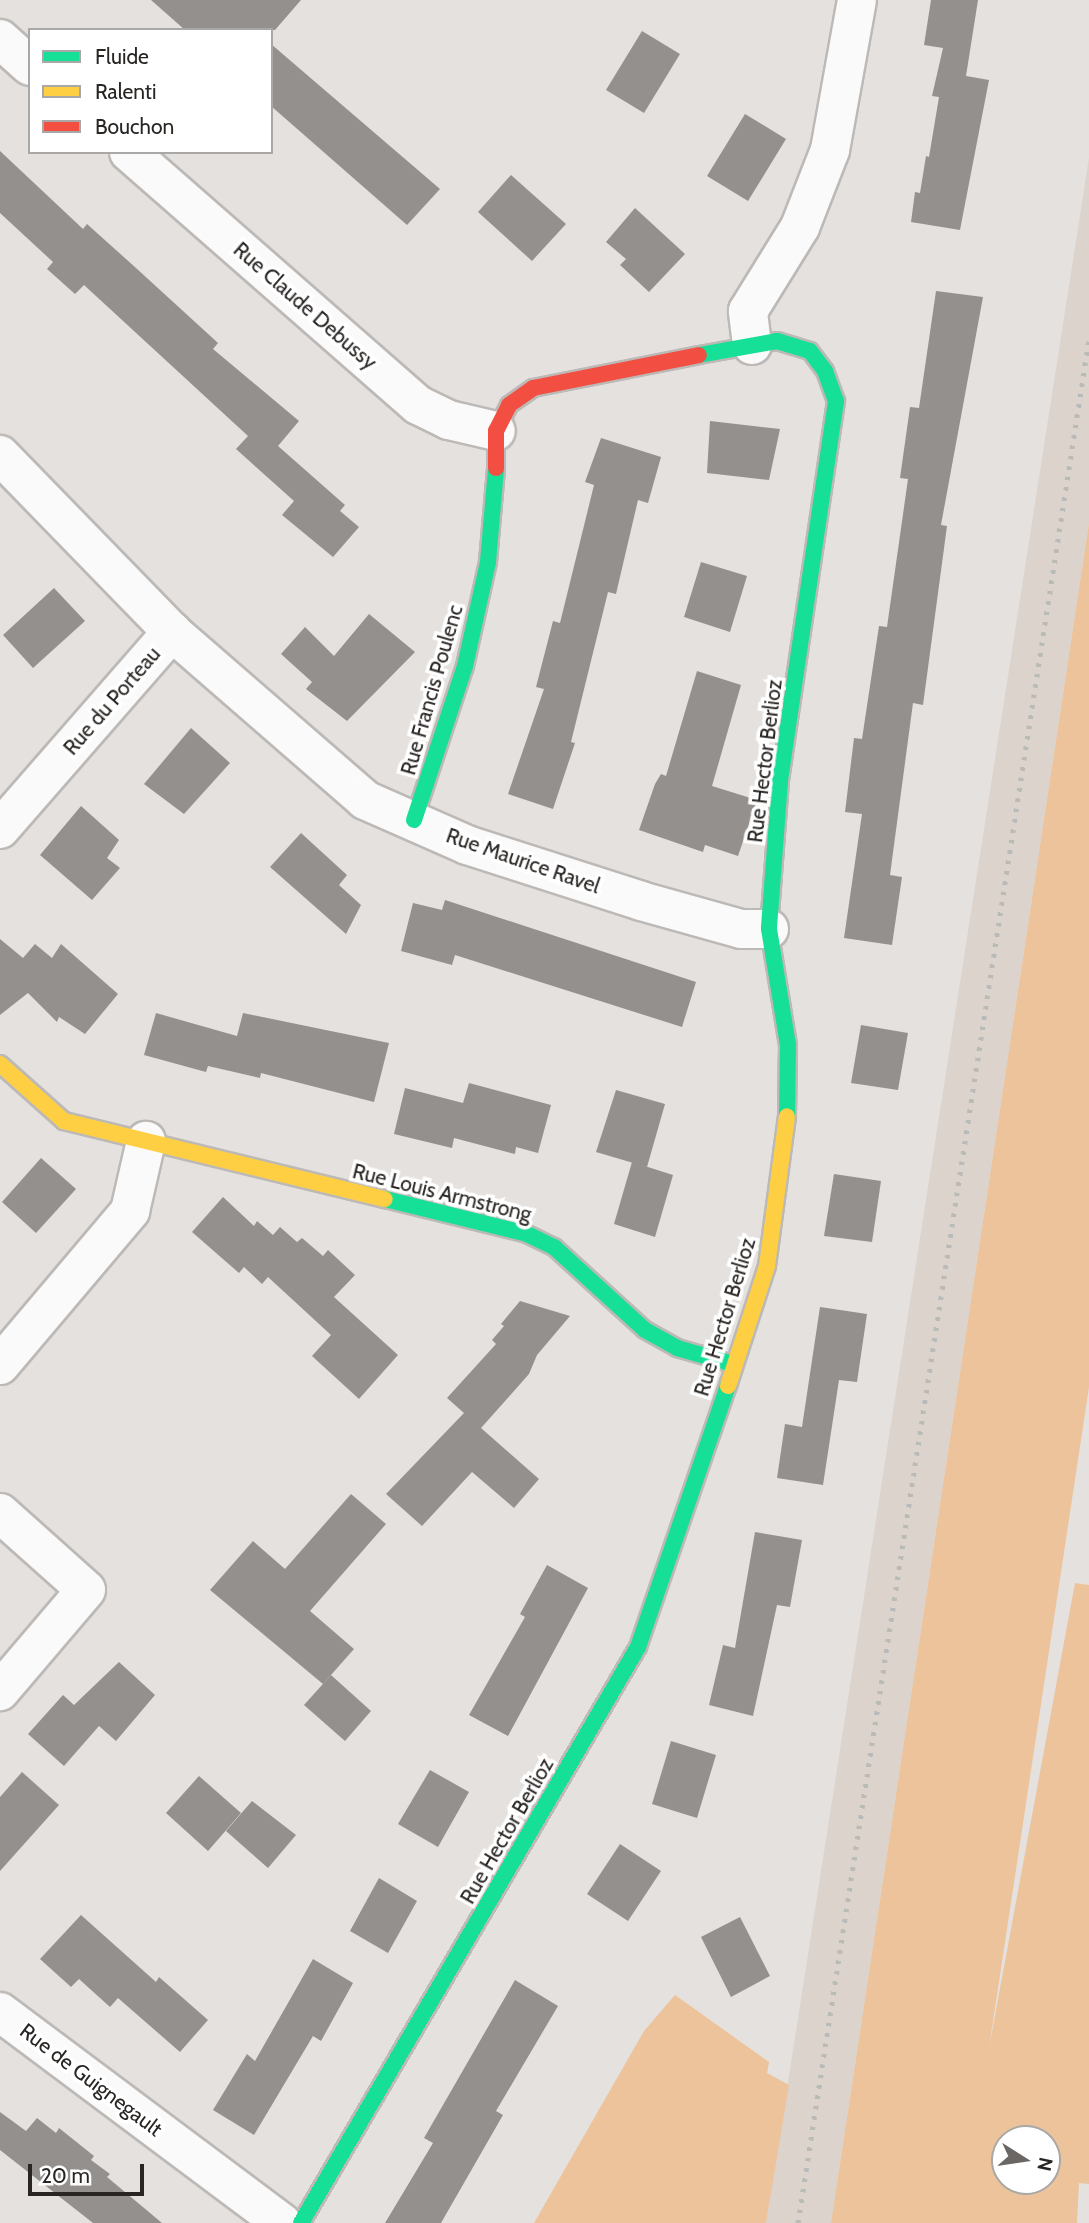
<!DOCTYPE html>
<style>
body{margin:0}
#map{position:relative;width:1089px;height:2223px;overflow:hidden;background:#e5e1de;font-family:Cabin,sans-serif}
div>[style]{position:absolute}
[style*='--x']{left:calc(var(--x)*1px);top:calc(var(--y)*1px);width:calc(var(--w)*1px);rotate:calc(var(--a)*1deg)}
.built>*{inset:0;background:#dcd4cc}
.green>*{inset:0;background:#ecc39b}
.building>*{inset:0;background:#93908e}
.roads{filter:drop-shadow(2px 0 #bcb9b6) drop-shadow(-2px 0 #bcb9b6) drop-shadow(0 2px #bcb9b6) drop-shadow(0 -2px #bcb9b6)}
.street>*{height:38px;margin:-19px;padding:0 19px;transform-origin:19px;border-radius:19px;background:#fbfafa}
.fast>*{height:16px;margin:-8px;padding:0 8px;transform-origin:8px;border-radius:8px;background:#16e098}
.slow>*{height:16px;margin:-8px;padding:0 8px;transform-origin:8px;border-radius:8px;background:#ffcf43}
.jam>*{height:16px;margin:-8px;padding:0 8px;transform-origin:8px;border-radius:8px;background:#f24e42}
.rail>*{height:5px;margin-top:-2.5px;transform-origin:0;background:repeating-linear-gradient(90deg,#babab9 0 3.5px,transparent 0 10.5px)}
span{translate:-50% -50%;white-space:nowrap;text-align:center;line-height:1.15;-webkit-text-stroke:7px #fff;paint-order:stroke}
.street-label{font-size:21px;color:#282523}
.legend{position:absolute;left:28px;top:28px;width:245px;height:126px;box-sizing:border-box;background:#fff;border:2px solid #a9a8a7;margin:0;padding:9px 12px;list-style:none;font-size:21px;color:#282523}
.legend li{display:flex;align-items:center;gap:14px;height:35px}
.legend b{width:35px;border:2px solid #a9a8a7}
.north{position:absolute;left:991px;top:2125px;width:70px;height:70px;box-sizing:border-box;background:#fff;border:2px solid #a9a8a7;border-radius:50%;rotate:102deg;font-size:19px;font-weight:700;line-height:28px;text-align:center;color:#282523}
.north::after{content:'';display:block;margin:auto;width:24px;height:32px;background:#6a6764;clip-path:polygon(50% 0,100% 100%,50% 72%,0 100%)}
.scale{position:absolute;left:28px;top:2164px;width:116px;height:32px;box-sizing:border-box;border:4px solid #282523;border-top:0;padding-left:9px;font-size:21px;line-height:24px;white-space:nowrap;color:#282523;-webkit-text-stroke:5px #fff;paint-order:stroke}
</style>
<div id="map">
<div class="built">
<i style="clip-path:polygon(1089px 158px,1089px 523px,831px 2223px,766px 2223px)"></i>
</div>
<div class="green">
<i style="clip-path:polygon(evenodd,1089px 523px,1089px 1387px,989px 2048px,1075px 1583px,1089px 1585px,1089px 2184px,1079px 2183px,1077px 2223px,831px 2223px,1089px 523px,1005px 2139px,1047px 2139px,1047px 2181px,1005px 2181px,1005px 2139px)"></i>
<i style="clip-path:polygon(675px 1995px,769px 2062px,767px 2073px,789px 2085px,766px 2223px,534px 2223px,644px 2031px)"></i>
</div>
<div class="building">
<i style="clip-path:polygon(151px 0,301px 0,275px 30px,185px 30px)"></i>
<i style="clip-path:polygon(931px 0,978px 0,966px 76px,989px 80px,960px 230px,911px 222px,915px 192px,920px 193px,926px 156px,929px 157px,939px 97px,932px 96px,943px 48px,924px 45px)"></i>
<i style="clip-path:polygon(642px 31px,680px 54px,644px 113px,606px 90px)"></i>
<i style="clip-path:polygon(271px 44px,440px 189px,407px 225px,271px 106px)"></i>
<i style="clip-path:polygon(745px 114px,786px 139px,748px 201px,707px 176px)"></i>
<i style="clip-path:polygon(0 151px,83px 229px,87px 224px,136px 268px,218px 343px,213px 349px,299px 421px,278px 446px,345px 505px,340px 511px,359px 527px,333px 557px,282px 515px,294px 501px,236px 449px,248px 436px,84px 285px,75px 294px,47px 269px,53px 262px,0 213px)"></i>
<i style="clip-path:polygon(511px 175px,566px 224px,532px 261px,478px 212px)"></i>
<i style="clip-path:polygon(635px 208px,685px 254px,649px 292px,620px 265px,626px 259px,606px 242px)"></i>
<i style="clip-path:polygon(936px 291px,983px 297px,941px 525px,947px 526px,923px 705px,913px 703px,890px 875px,902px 877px,892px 945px,844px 938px,862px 814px,845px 812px,854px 738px,862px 739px,879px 626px,887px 627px,908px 479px,900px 478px,910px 407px,919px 408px)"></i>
<i style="clip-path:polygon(710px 421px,780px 429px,769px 480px,707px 473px)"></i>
<i style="clip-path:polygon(601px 438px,661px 457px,648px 503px,638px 500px,616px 594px,608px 592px,571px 742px,575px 743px,553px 809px,508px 794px,544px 689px,536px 687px,553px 621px,560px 623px,594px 485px,585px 482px)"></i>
<i style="clip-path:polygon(701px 562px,747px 576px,730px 632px,684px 617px)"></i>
<i style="clip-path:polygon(54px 588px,85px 621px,33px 668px,3px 635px)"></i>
<i style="clip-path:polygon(369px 614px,415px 652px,347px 721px,306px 689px,312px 682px,281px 654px,305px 627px,334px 656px)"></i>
<i style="clip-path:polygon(697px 671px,741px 685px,712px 786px,757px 800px,738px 856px,705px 845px,703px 852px,639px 830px,655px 784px,661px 774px,666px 776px)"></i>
<i style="clip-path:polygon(191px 728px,230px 763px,184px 814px,144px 784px)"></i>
<i style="clip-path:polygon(81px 806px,119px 840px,107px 858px,120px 868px,92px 900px,40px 855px)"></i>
<i style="clip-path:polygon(301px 833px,347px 875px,339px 885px,361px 905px,346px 934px,270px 867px)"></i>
<i style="clip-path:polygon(445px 900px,696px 982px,682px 1027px,455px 955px,452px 965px,401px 951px,413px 903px,442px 910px)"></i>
<i style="clip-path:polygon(0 939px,23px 958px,35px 944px,52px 958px,61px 944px,118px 994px,85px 1034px,59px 1017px,57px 1022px,28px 993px,0 1015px)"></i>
<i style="clip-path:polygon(156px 1013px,237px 1036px,243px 1013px,389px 1043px,374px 1102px,261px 1073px,260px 1078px,208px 1066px,206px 1072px,144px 1055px)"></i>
<i style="clip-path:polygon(861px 1025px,908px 1033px,898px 1090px,851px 1083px)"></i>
<i style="clip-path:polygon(469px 1083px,551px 1105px,538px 1153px,516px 1147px,515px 1154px,454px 1138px,452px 1148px,394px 1134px,405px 1088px,463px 1103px)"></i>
<i style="clip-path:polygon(616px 1090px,665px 1104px,647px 1167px,596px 1152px)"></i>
<i style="clip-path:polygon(41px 1158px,76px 1189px,36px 1233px,2px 1202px)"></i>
<i style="clip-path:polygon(632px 1162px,673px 1175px,655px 1237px,614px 1224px)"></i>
<i style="clip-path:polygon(834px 1174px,881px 1181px,872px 1242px,824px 1236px)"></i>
<i style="clip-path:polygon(223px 1197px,254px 1226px,257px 1221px,273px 1235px,280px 1227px,297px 1242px,302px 1238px,323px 1256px,328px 1250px,355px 1275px,334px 1297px,398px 1355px,359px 1399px,312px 1356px,331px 1335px,268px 1277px,262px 1284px,244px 1267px,239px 1273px,192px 1232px)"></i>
<i style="clip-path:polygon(520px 1301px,570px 1316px,537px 1355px,529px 1374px,481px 1428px,539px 1479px,514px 1508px,472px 1472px,422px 1526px,386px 1494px,464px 1413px,447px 1398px,496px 1344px,492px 1340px,504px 1326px,501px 1324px)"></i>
<i style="clip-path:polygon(820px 1307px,867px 1314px,857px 1382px,839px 1380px,823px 1485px,777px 1478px,785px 1424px,802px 1427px)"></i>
<i style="clip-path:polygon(351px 1494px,386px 1524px,310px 1611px,354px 1649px,323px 1684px,210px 1590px,253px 1541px,285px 1569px)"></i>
<i style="clip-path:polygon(755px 1532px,802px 1540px,790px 1607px,777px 1605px,753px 1716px,709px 1705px,723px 1645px,735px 1648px)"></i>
<i style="clip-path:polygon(547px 1565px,588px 1588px,508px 1736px,469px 1715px,525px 1617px,520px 1614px)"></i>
<i style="clip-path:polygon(119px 1662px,155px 1695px,116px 1741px,99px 1726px,64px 1766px,28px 1734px,63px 1695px,74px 1705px)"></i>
<i style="clip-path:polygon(331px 1675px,371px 1711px,345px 1741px,304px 1705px)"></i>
<i style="clip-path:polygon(671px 1741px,716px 1755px,697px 1818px,652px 1804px)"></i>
<i style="clip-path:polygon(430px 1770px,469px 1792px,438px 1847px,398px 1824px)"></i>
<i style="clip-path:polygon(22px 1772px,59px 1805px,0 1871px,0 1797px)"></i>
<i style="clip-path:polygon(199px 1776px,241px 1813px,208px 1851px,166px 1813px)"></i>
<i style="clip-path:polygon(252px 1801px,296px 1835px,268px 1868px,226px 1831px)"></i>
<i style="clip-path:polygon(620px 1844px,661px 1871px,628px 1921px,587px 1894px)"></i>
<i style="clip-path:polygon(379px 1878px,417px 1901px,388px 1953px,350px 1931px)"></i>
<i style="clip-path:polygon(81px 1915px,156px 1982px,159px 1977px,208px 2020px,180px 2052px,118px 1998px,110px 2007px,79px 1979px,71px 1987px,40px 1959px)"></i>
<i style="clip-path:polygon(740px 1917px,770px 1976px,731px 1997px,701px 1937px)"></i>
<i style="clip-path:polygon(313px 1959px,353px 1983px,321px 2041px,313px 2036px,254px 2135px,213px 2110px,247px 2054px,255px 2061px)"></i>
<i style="clip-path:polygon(515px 1980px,558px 2006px,496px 2111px,503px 2115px,441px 2223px,385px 2223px,433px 2143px,424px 2138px)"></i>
<i style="clip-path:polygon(0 2112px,26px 2131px,37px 2118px,56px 2133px,59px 2128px,94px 2156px,91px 2160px,110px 2174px,107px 2177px,162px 2223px,93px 2223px,0 2150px)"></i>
</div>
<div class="roads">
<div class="street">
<i style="--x:0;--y:39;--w:40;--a:42"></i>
<i style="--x:129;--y:152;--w:384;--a:41.2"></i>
<i style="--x:418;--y:405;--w:34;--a:26"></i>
<i style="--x:449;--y:420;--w:48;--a:13.2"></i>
<i style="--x:752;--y:345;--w:34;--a:-97"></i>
<i style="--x:748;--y:311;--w:99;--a:-58.2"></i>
<i style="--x:800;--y:227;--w:83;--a:-68.7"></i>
<i style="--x:830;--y:150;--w:152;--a:-79.8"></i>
<i style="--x:0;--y:455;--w:247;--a:45.8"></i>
<i style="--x:172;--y:632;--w:256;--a:41"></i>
<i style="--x:365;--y:800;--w:111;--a:23.8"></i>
<i style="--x:467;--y:845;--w:183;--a:17.8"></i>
<i style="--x:641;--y:901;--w:104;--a:15.6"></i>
<i style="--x:741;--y:929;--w:28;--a:0"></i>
<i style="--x:0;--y:829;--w:262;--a:-48.9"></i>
<i style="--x:0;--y:1365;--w:202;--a:-49.8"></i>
<i style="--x:130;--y:1211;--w:72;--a:-77.1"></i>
<i style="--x:0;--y:1513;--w:115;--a:41.8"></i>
<i style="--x:86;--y:1590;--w:133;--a:130.4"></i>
<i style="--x:0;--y:2012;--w:352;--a:36.8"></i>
</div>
<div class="fast">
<i style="--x:699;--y:355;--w:79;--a:-10.2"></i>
<i style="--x:777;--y:341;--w:34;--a:17"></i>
<i style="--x:810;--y:351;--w:25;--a:53"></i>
<i style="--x:825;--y:371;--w:32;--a:70"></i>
<i style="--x:836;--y:401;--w:384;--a:98.4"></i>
<i style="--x:780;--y:781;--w:148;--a:94.3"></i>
<i style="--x:769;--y:929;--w:118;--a:80.7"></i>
<i style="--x:788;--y:1045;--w:71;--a:90.8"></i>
<i style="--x:414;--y:820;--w:162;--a:-71.7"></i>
<i style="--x:465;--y:666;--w:107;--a:-77.5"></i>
<i style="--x:488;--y:562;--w:94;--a:-85.1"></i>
<i style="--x:385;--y:1199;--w:146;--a:13.8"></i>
<i style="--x:527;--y:1234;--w:30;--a:26"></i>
<i style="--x:554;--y:1247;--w:123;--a:42.4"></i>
<i style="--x:645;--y:1330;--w:37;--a:29"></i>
<i style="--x:677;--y:1348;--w:58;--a:15.9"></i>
<i style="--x:301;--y:2223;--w:667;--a:-59.67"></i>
<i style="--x:638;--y:1647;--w:276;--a:-71"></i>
</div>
<div class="slow">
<i style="--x:0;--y:1064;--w:86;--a:41.7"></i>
<i style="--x:64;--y:1121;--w:330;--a:13.7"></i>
<i style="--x:728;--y:1386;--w:126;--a:-72"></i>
<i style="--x:767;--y:1266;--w:151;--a:-82.4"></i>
</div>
<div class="jam">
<i style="--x:496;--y:468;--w:37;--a:-90"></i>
<i style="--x:496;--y:431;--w:29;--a:-63"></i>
<i style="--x:509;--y:405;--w:29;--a:-35"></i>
<i style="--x:533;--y:388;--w:169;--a:-11.2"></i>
</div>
</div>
<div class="rail">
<i style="--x:798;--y:2223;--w:1907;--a:-81.22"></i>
</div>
<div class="street-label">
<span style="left:305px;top:306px;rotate:41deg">Rue Claude Debussy</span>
<span style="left:432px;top:690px;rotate:-74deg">Rue Francis Poulenc</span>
<span style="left:112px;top:701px;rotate:-49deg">Rue du Porteau</span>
<span style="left:765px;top:761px;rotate:-83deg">Rue Hector Berlioz</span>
<span style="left:523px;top:861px;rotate:19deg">Rue Maurice Ravel</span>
<span style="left:442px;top:1193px;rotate:14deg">Rue Louis Armstrong</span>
<span style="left:725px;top:1317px;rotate:-73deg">Rue Hector Berlioz</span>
<span style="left:507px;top:1831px;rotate:-60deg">Rue Hector Berlioz</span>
<span style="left:91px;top:2080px;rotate:37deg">Rue de Guignegault</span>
</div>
<ul class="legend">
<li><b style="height:9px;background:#16e098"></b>Fluide</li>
<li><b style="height:9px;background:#ffcf43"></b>Ralenti</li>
<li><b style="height:9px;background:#f24e42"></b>Bouchon</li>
</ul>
<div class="north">N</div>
<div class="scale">20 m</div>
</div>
